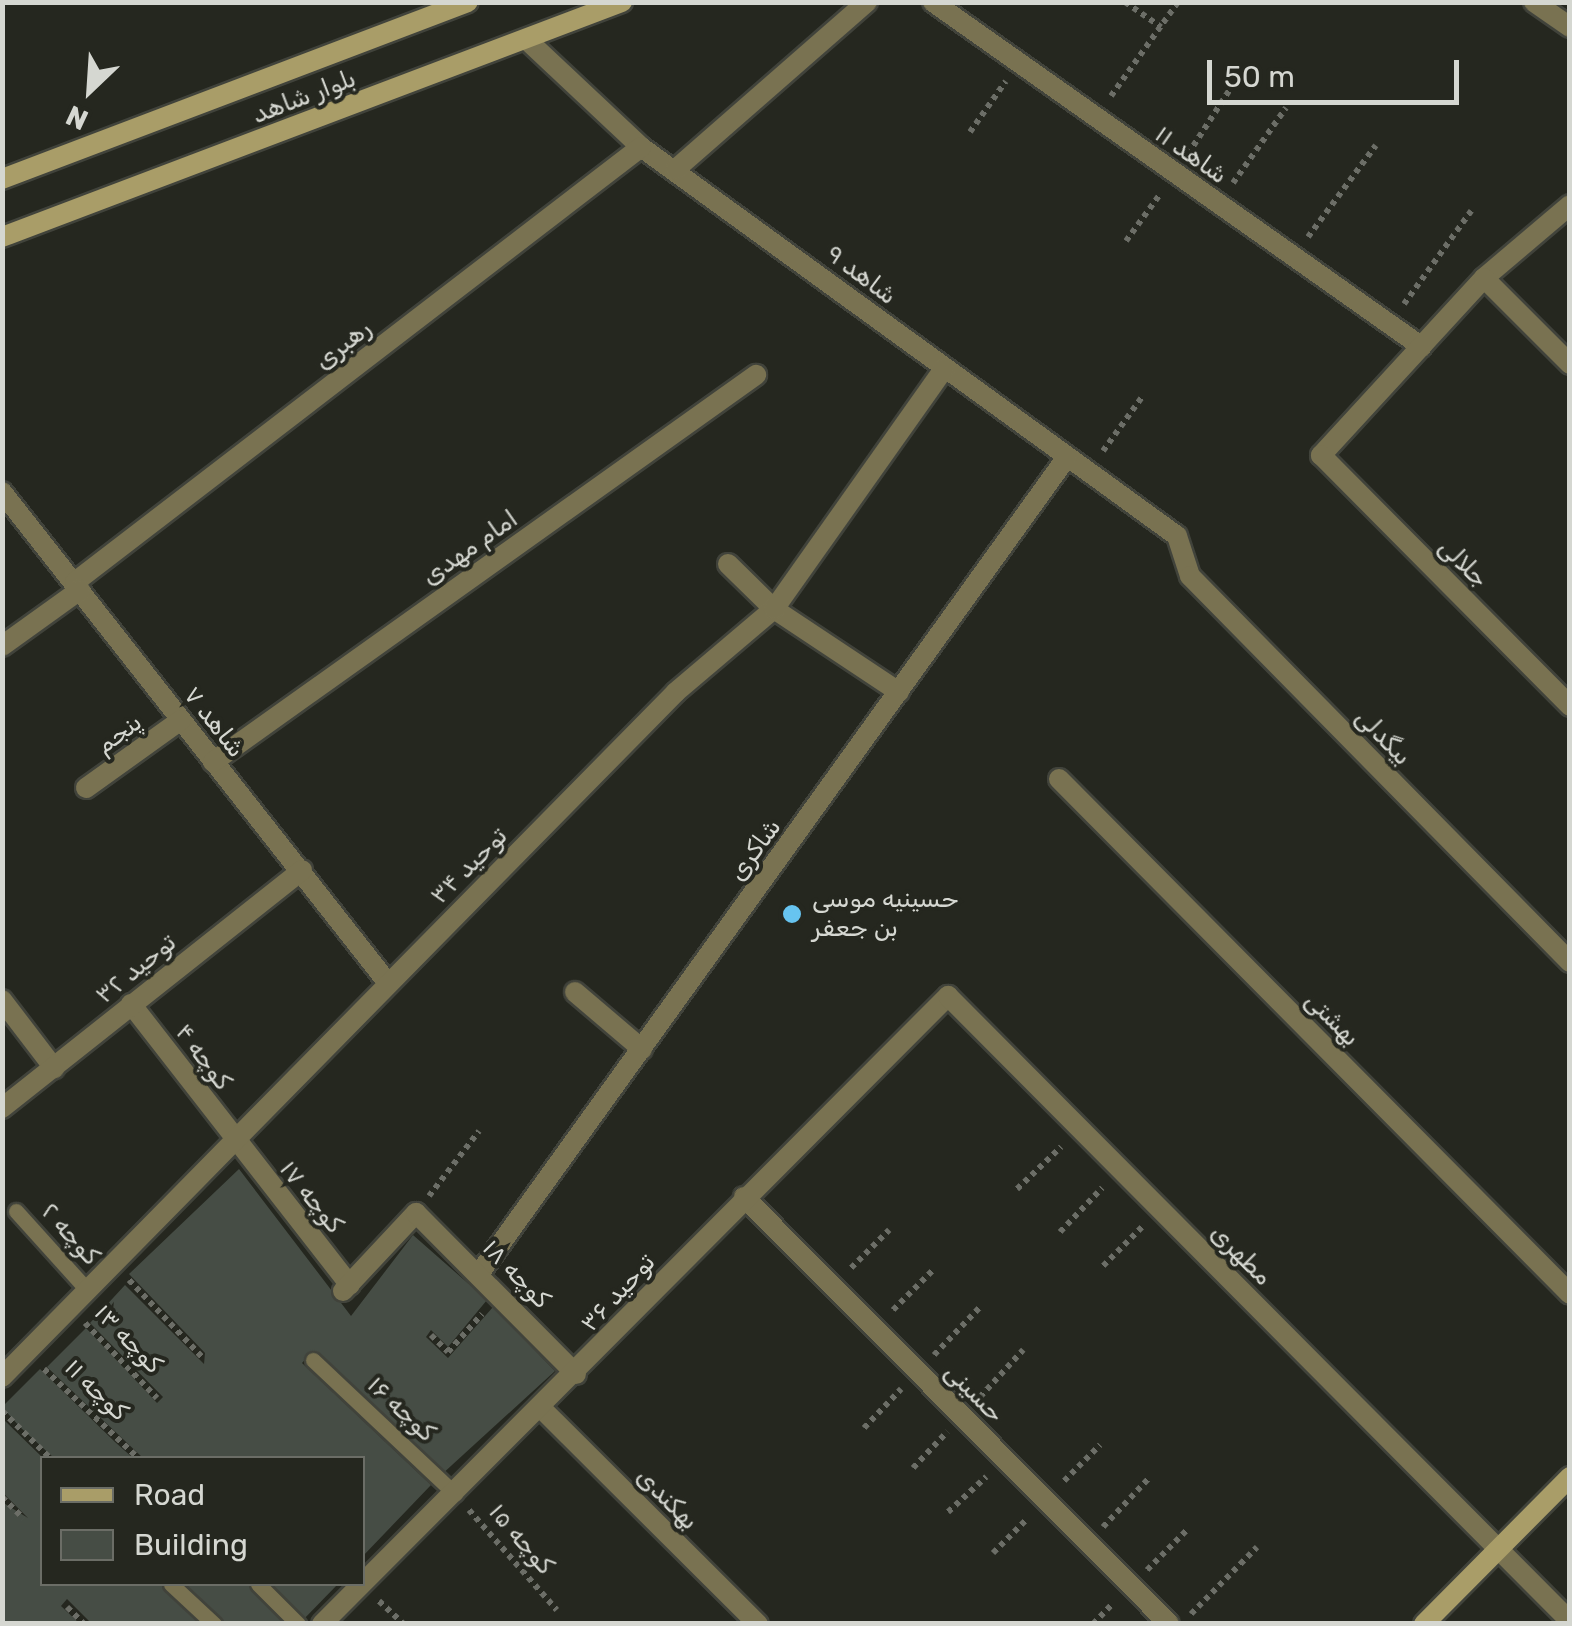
<!DOCTYPE html>
<meta charset="utf-8">
<style>
body{margin:0}
#map{position:relative;width:1572px;height:1626px;overflow:hidden;background:#25271f;font-family:Rubik,Vazirmatn,sans-serif}
div>[style]{position:absolute}
[style*='--x']{left:calc(var(--x)*1px);top:calc(var(--y)*1px);width:calc(var(--w)*1px);rotate:calc(var(--a)*1deg)}
.building>*{inset:0;background:#464d45}
.path>*{height:6px;margin-top:-3px;transform-origin:0;background:repeating-linear-gradient(90deg,#6c6e67 0 5px,transparent 0 10px)}
.roads{filter:drop-shadow(2px 0 #41433b) drop-shadow(-2px 0 #41433b) drop-shadow(0 2px #41433b) drop-shadow(0 -2px #41433b)}
.lane>*{height:15px;margin:-7.5px;padding:0 7.5px;transform-origin:7.5px;border-radius:7.5px;background:#797251}
.street>*{height:20px;margin:-10px;padding:0 10px;transform-origin:10px;border-radius:10px;background:#797251}
.secondary>*{height:20px;margin:-10px;padding:0 10px;transform-origin:10px;border-radius:10px;background:#a99d68}
.dots>*{width:28px;height:28px;translate:-50% -50%;box-sizing:border-box;border:5px solid #25271f;border-radius:50%}
span{translate:-50% -50%;white-space:nowrap;text-align:center;line-height:1.15;-webkit-text-stroke:8px #25271f;paint-order:stroke}
.street-label{font-size:25px;color:#d5d7d1}
.poi-label{font-size:25px;color:#d5d7d1}
.left{translate:0 -50%;text-align:left}
.frame{position:absolute;inset:0;border:5px solid #d5d7d1;pointer-events:none}
.legend{position:absolute;left:40px;top:1456px;width:325px;height:130px;box-sizing:border-box;background:#25271f;border:2px solid #6b6d66;margin:0;padding:12px 18px;list-style:none;font-size:30px;color:#d5d7d1}
.legend li{display:flex;align-items:center;gap:20px;height:50px}
.legend b{width:50px;border:2px solid #6b6d66}
.north{position:absolute;left:40px;top:40px;width:100px;height:100px;-webkit-text-stroke:8px #25271f;paint-order:stroke;rotate:205deg;font-size:28px;font-weight:700;line-height:40px;text-align:center;color:#d5d7d1}
.north::after{content:'';display:block;margin:auto;width:35px;height:45px;background:#d5d7d1;clip-path:polygon(50% 0,100% 100%,50% 72%,0 100%)}
.scale{position:absolute;left:1207px;top:60px;width:252px;height:45px;box-sizing:border-box;border:5px solid #d5d7d1;border-top:0;padding-left:12px;font-size:30px;line-height:35px;white-space:nowrap;color:#d5d7d1;-webkit-text-stroke:8px #25271f;paint-order:stroke}
</style>
<div id="map">
<div class="building">
<i style="clip-path:polygon(239px 1169px,351px 1316px,413px 1235px,487px 1300px,448px 1347px,431px 1330px,426px 1337px,448px 1358px,493px 1307px,555px 1371px,440px 1476px,313px 1351px,302px 1363px,431px 1485px,362px 1557px,362px 1458px,143px 1458px,47px 1367px,86px 1328px,157px 1403px,163px 1397px,90px 1323px,125px 1285px,204px 1364px,205px 1353px,129px 1274px)"></i>
<i style="clip-path:polygon(40px 1369px,115px 1442px,133px 1458px,54px 1458px,20px 1427px,2px 1407px)"></i>
<i style="clip-path:polygon(2px 1418px,42px 1457px,42px 1584px,166px 1584px,208px 1624px,92px 1624px,67px 1599px,61px 1606px,80px 1624px,2px 1624px,2px 1502px,28px 1518px,2px 1492px)"></i>
<i style="clip-path:polygon(179px 1584px,253px 1584px,294px 1624px,221px 1624px)"></i>
<i style="clip-path:polygon(263px 1584px,338px 1584px,301px 1622px)"></i>
</div>
<div class="path">
<i style="--x:1125;--y:2;--w:44;--a:34.8"></i>
<i style="--x:1111;--y:96;--w:115;--a:-54.5"></i>
<i style="--x:970;--y:132;--w:62;--a:-54.8"></i>
<i style="--x:1188;--y:154;--w:99;--a:-57"></i>
<i style="--x:1233;--y:183;--w:92;--a:-54.8"></i>
<i style="--x:1308;--y:237;--w:114;--a:-53.5"></i>
<i style="--x:1126;--y:241;--w:59;--a:-53.9"></i>
<i style="--x:1404;--y:304;--w:115;--a:-54.2"></i>
<i style="--x:1103;--y:451;--w:67;--a:-54.2"></i>
<i style="--x:1017;--y:1189;--w:61;--a:-43.7"></i>
<i style="--x:429;--y:1196;--w:82;--a:-52.4"></i>
<i style="--x:1060;--y:1232;--w:61;--a:-46.3"></i>
<i style="--x:1103;--y:1266;--w:55;--a:-45"></i>
<i style="--x:851;--y:1268;--w:54;--a:-45"></i>
<i style="--x:129;--y:1280;--w:109;--a:46.5"></i>
<i style="--x:893;--y:1310;--w:59;--a:-45"></i>
<i style="--x:85;--y:1323;--w:104;--a:46.2"></i>
<i style="--x:431;--y:1335;--w:24;--a:45"></i>
<i style="--x:448;--y:1352;--w:51;--a:-48.2"></i>
<i style="--x:934;--y:1355;--w:66;--a:-46.2"></i>
<i style="--x:44;--y:1369;--w:128;--a:43.4"></i>
<i style="--x:980;--y:1397;--w:64;--a:-47.5"></i>
<i style="--x:2;--y:1411;--w:67;--a:44.4"></i>
<i style="--x:864;--y:1428;--w:54;--a:-46.5"></i>
<i style="--x:913;--y:1468;--w:50;--a:-46.6"></i>
<i style="--x:1064;--y:1481;--w:51;--a:-45"></i>
<i style="--x:2;--y:1497;--w:30;--a:45"></i>
<i style="--x:469;--y:1510;--w:133;--a:48.7"></i>
<i style="--x:948;--y:1512;--w:52;--a:-42.6"></i>
<i style="--x:1103;--y:1527;--w:69;--a:-46.8"></i>
<i style="--x:993;--y:1553;--w:48;--a:-45"></i>
<i style="--x:1147;--y:1570;--w:58;--a:-45"></i>
<i style="--x:379;--y:1601;--w:34;--a:43"></i>
<i style="--x:67;--y:1607;--w:24;--a:45"></i>
<i style="--x:1191;--y:1614;--w:94;--a:-45.4"></i>
<i style="--x:1093;--y:1624;--w:29;--a:-46"></i>
</div>
<div class="roads">
<div class="lane">
<i style="--x:16;--y:1211;--w:108;--a:48"></i>
<i style="--x:313;--y:1360;--w:195;--a:43.3"></i>
<i style="--x:171;--y:1584;--w:59;--a:42.9"></i>
<i style="--x:258;--y:1584;--w:57;--a:45"></i>
</div>
<div class="street">
<i style="--x:933;--y:2;--w:598;--a:35.2"></i>
<i style="--x:1534;--y:2;--w:44;--a:34.8"></i>
<i style="--x:527;--y:40;--w:156;--a:43.2"></i>
<i style="--x:641;--y:147;--w:662;--a:35.97"></i>
<i style="--x:1177;--y:536;--w:42;--a:72"></i>
<i style="--x:1190;--y:576;--w:542;--a:45.45"></i>
<i style="--x:676;--y:169;--w:254;--a:-41.2"></i>
<i style="--x:1570;--y:205;--w:113;--a:139.7"></i>
<i style="--x:1484;--y:278;--w:241;--a:132.6"></i>
<i style="--x:1321;--y:455;--w:354;--a:45.2"></i>
<i style="--x:1484;--y:278;--w:122;--a:45"></i>
<i style="--x:2;--y:492;--w:625;--a:51.83"></i>
<i style="--x:728;--y:564;--w:64;--a:44.4"></i>
<i style="--x:774;--y:609;--w:150;--a:33.6"></i>
<i style="--x:75;--y:582;--w:714;--a:-37.54"></i>
<i style="--x:2;--y:646;--w:96;--a:-35.7"></i>
<i style="--x:213;--y:762;--w:667;--a:-35.48"></i>
<i style="--x:1059;--y:779;--w:725;--a:45.22"></i>
<i style="--x:86;--y:788;--w:117;--a:-35.6"></i>
<i style="--x:575;--y:992;--w:88;--a:40.4"></i>
<i style="--x:2;--y:1000;--w:86;--a:52.6"></i>
<i style="--x:131;--y:1004;--w:356;--a:52.1"></i>
<i style="--x:2;--y:1108;--w:383;--a:-38.4"></i>
<i style="--x:744;--y:1197;--w:602;--a:45.13"></i>
<i style="--x:481;--y:1271;--w:1003;--a:-54.25"></i>
<i style="--x:343;--y:1291;--w:107;--a:-46.9"></i>
<i style="--x:416;--y:1213;--w:227;--a:45.2"></i>
<i style="--x:2;--y:1377;--w:961;--a:-45.46"></i>
<i style="--x:676;--y:692;--w:128;--a:-40.3"></i>
<i style="--x:774;--y:609;--w:294;--a:-54.7"></i>
<i style="--x:542;--y:1409;--w:305;--a:44.9"></i>
<i style="--x:322;--y:1624;--w:887;--a:-45.09"></i>
<i style="--x:948;--y:996;--w:882;--a:45.14"></i>
</div>
<div class="secondary">
<i style="--x:2;--y:179;--w:498;--a:-20.8"></i>
<i style="--x:2;--y:237;--w:663;--a:-20.76"></i>
<i style="--x:1424;--y:1624;--w:207;--a:-45.2"></i>
</div>
</div>
<div class="dots">
<i style="left:792px;top:914px;background:#67c4f0"></i>
</div>
<div class="street-label">
<span style="left:304px;top:97px;rotate:-21deg">بلوار شاهد</span>
<span style="left:1191px;top:155px;rotate:35deg">شاهد ۱۱</span>
<span style="left:861px;top:275px;rotate:37deg">شاهد ۹</span>
<span style="left:343px;top:345px;rotate:-38deg">رهبری</span>
<span style="left:470px;top:548px;rotate:-35deg">امام مهدی</span>
<span style="left:1463px;top:563px;rotate:45deg">جلالی</span>
<span style="left:214px;top:722px;rotate:52deg">شاهد ۷</span>
<span style="left:119px;top:734px;rotate:-36deg">پنجم</span>
<span style="left:1383px;top:737px;rotate:46deg">بیگدلی</span>
<span style="left:755px;top:850px;rotate:-54deg">شاکری</span>
<span style="left:469px;top:866px;rotate:-45deg">توحید ۳۴</span>
<span style="left:136px;top:969px;rotate:-39deg">توحید ۳۲</span>
<span style="left:1332px;top:1019px;rotate:45deg">بهشتی</span>
<span style="left:203px;top:1057px;rotate:53deg">کوچه ۴</span>
<span style="left:311px;top:1197px;rotate:51deg">کوچه ۱۷</span>
<span style="left:70px;top:1234px;rotate:48deg">کوچه ۲</span>
<span style="left:1241px;top:1255px;rotate:45deg">مطهری</span>
<span style="left:516px;top:1274px;rotate:46deg">کوچه ۱۸</span>
<span style="left:618px;top:1293px;rotate:-47deg">توحید ۳۶</span>
<span style="left:128px;top:1339px;rotate:46deg">کوچه ۱۳</span>
<span style="left:96px;top:1390px;rotate:44deg">کوچه ۱۱</span>
<span style="left:974px;top:1393px;rotate:45deg">حسینی</span>
<span style="left:401px;top:1409px;rotate:43deg">کوچه ۱۶</span>
<span style="left:667px;top:1499px;rotate:45deg">بهکندی</span>
<span style="left:521px;top:1539px;rotate:49deg">کوچه ۱۵</span>
</div>
<div class="poi-label">
<span class="left" style="left:812px;top:914px">حسینیه موسی<br>بن جعفر</span>
</div>
<div class="frame"></div>
<ul class="legend">
<li><b style="height:12px;background:#a99d68"></b>Road</li>
<li><b style="height:28px;background:#464d45"></b>Building</li>
</ul>
<div class="north">N</div>
<div class="scale">50 m</div>
</div>
